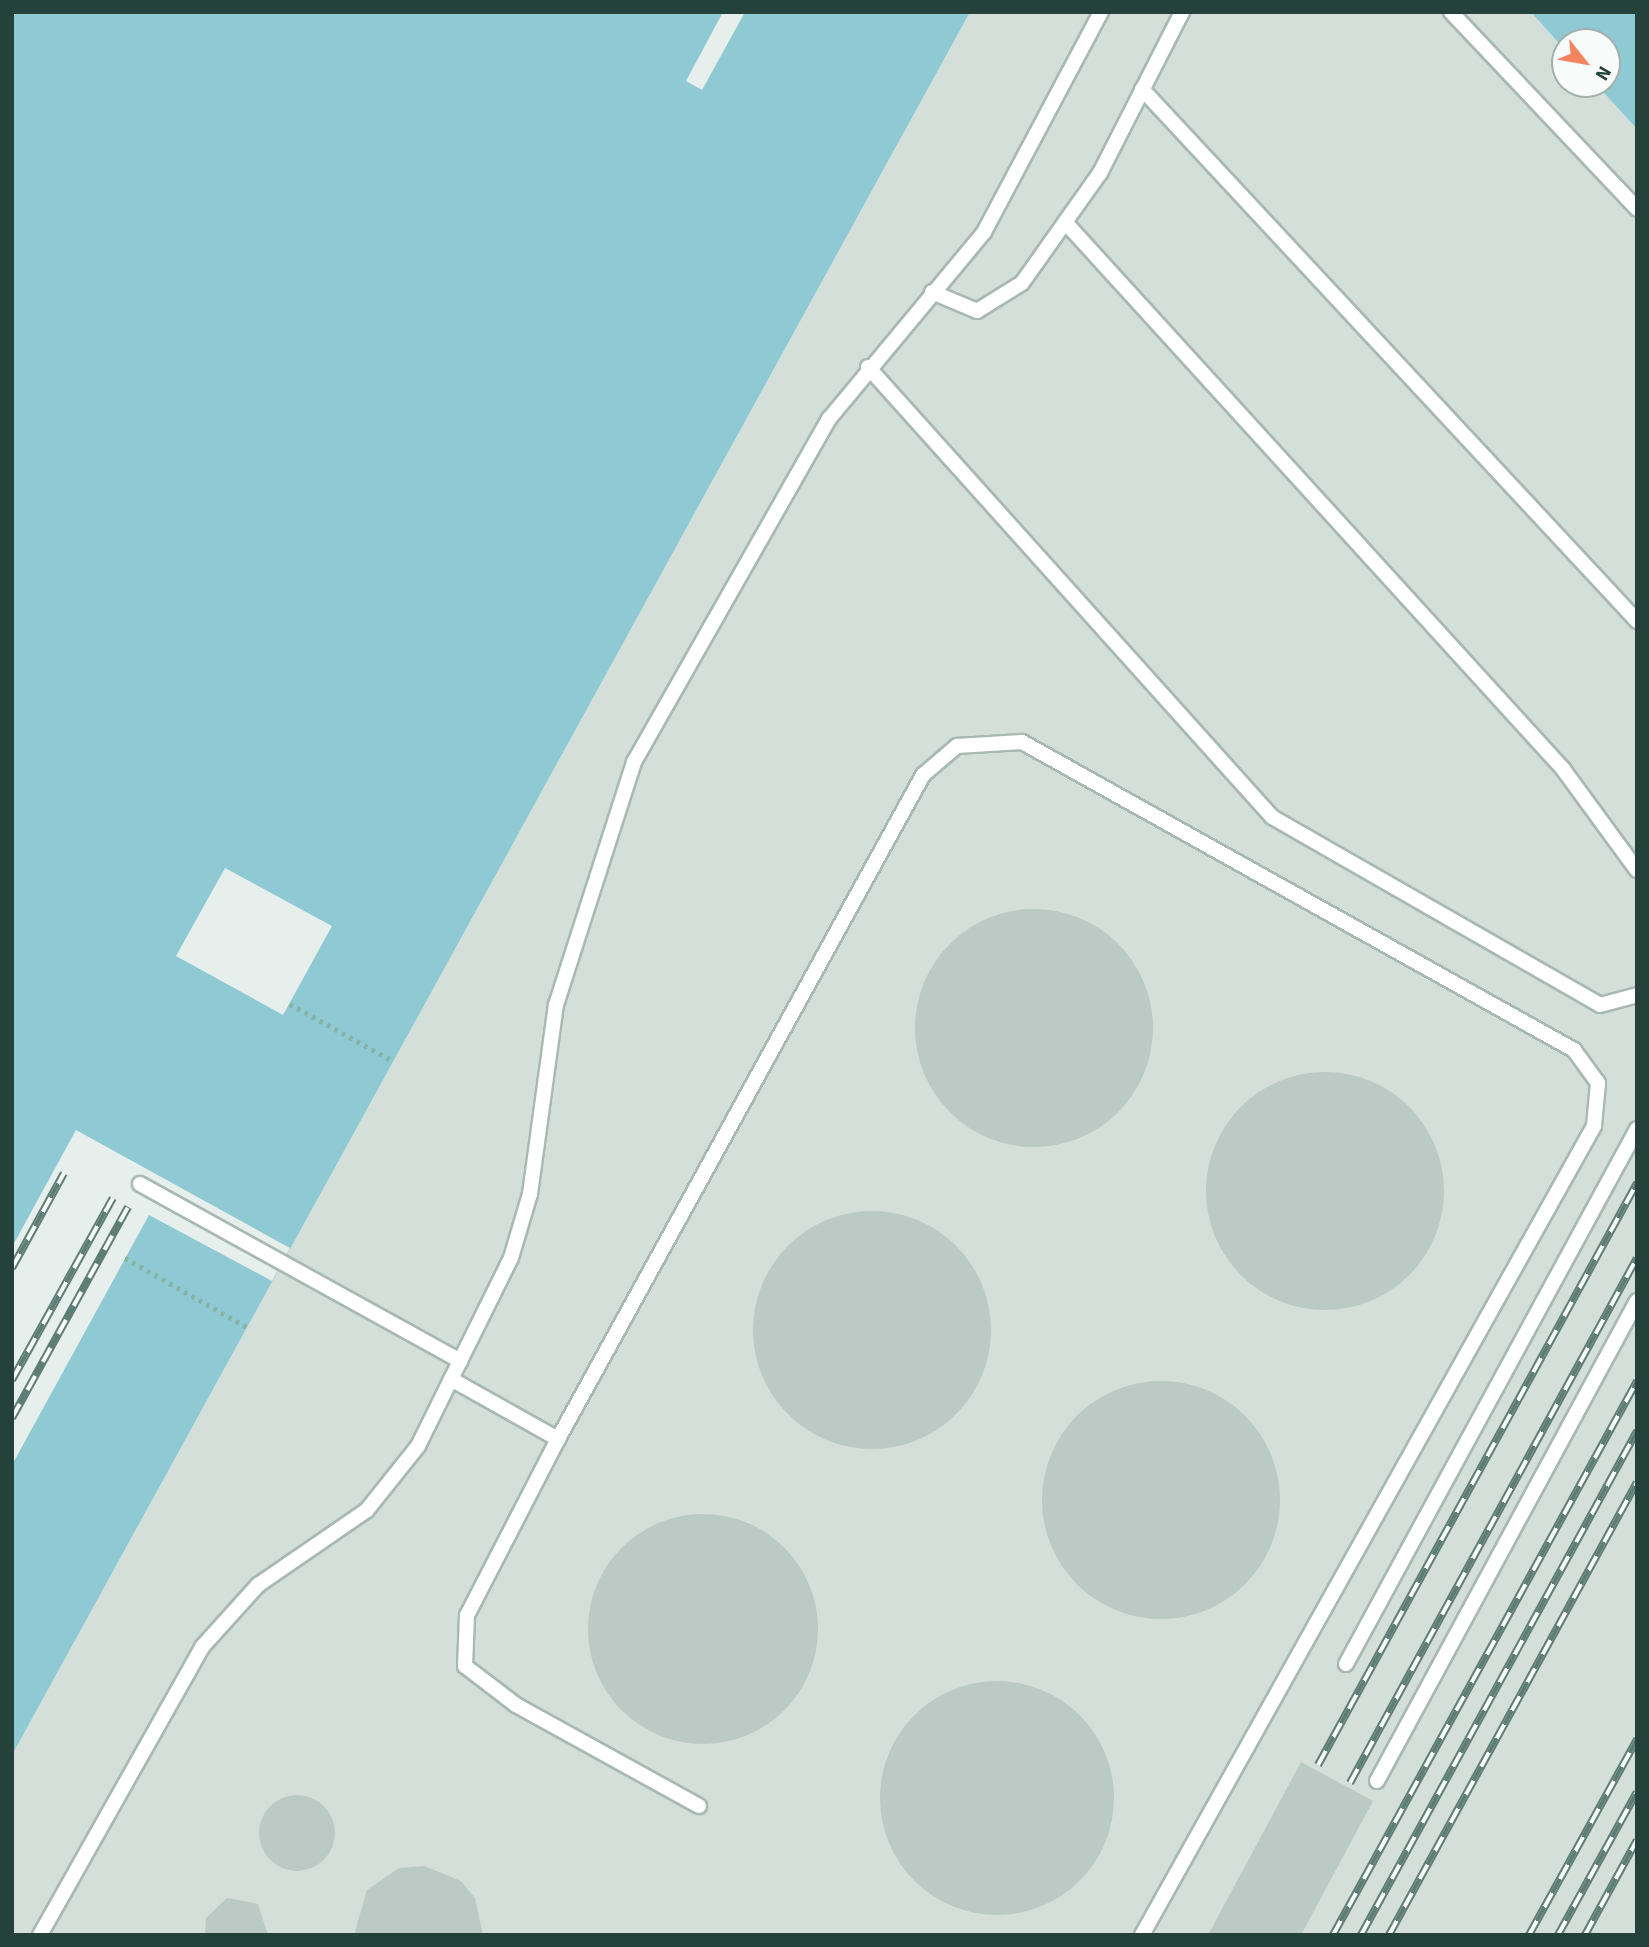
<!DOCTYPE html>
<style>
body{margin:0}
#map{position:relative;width:1649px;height:1947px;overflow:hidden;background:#e6efeb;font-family:"Source Sans 3",sans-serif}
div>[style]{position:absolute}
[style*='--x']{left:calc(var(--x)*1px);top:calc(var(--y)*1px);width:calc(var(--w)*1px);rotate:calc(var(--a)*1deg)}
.built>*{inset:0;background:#d4dfda}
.water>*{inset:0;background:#8ec9d4}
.pier>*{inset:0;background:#e6efeb}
.building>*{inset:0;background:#bbcac4}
.round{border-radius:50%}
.path>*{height:4.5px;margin-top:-2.25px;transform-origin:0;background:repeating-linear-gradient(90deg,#86b3a5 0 3.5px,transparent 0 8.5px)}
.roads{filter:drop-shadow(2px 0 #a8b8b2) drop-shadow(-2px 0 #a8b8b2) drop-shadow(0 2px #a8b8b2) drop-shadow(0 -2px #a8b8b2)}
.service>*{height:14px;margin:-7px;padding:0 7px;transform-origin:7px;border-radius:7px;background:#fff}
.rail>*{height:8px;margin-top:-4px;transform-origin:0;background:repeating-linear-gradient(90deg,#f7fbf9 0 16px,#5f7d75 0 32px);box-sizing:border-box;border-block:2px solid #5f7d75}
span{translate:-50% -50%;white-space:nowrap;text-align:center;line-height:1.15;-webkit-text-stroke:5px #f7fbf9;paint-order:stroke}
.frame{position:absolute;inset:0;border:14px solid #24423a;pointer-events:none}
.north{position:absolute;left:1551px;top:28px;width:70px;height:70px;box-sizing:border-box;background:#f7fbf9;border:2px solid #a3b1ad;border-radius:50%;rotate:121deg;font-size:19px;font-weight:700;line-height:28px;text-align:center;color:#24423a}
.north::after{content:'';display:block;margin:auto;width:24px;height:32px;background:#f4845f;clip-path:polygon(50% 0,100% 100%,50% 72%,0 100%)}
</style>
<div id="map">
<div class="built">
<i style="clip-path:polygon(970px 12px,1531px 12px,1565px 50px,1565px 84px,1596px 84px,1637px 129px,1637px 1935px,12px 1935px,12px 1755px)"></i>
</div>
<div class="water">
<i style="clip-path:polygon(12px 12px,970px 12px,12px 1755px)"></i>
<i style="clip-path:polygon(1531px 12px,1637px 12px,1637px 129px,1596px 84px,1607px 84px,1607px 42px,1565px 42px,1565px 50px)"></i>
</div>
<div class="pier">
<i style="clip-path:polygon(723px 12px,745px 12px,702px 90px,686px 81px)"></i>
<i style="clip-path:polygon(225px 868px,332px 926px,283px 1015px,176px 956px)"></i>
<i style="clip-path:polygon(76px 1130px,290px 1248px,272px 1281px,149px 1215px,12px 1465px,12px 1247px)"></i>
</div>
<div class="building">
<i class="round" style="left:915px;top:909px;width:238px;height:238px"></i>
<i class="round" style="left:1206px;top:1072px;width:238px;height:238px"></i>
<i class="round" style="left:753px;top:1211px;width:238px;height:238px"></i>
<i class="round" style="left:1042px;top:1381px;width:238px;height:238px"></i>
<i class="round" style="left:588px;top:1514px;width:230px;height:230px"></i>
<i class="round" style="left:880px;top:1681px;width:234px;height:234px"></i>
<i style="clip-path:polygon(1301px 1762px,1373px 1801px,1301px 1935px,1208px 1935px)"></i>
<i class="round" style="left:259px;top:1795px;width:76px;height:76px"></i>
<i style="clip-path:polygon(424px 1866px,461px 1881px,475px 1898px,483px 1935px,354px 1935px,367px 1890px,399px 1868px)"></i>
<i style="clip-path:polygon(227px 1898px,258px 1904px,268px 1935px,205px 1935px,206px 1918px)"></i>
</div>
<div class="path">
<i style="--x:290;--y:1004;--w:118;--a:29"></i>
<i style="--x:125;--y:1258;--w:140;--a:29.5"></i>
</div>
<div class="roads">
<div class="service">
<i style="--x:1451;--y:12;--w:271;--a:46.6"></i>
<i style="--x:1142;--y:89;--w:727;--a:47.06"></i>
<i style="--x:1065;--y:222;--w:740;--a:47.68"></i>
<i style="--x:1563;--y:769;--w:125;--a:53.8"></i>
<i style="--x:932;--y:292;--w:49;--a:22.9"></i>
<i style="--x:977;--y:311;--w:53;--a:-31.9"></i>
<i style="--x:1022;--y:283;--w:135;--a:-54.7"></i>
<i style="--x:1100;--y:173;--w:181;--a:-63"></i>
<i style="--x:868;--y:367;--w:605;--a:48.08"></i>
<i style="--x:1272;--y:817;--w:378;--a:29.8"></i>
<i style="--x:1600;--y:1005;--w:38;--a:-15"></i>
<i style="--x:140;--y:1184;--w:366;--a:28.9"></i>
<i style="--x:451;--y:1379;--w:123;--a:29.3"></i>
<i style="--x:558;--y:1439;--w:758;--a:-61.2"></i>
<i style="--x:923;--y:775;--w:45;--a:-40.5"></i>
<i style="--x:957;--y:746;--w:65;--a:-3.5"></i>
<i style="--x:1022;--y:742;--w:632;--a:29.16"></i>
<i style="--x:1574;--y:1050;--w:41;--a:54"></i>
<i style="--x:1598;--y:1083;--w:43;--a:95.3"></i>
<i style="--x:1594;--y:1126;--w:927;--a:119.19"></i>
<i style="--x:558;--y:1439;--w:198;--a:117.3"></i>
<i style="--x:467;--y:1615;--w:51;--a:92.2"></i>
<i style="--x:465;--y:1666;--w:64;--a:37.4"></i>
<i style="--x:516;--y:1705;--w:209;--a:28.9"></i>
<i style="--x:1346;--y:1664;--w:609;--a:-61.46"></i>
<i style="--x:1377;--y:1781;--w:546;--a:-61.56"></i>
<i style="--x:40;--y:1935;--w:330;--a:-60.6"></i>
<i style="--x:202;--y:1647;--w:84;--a:-47.9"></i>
<i style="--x:258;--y:1585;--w:132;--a:-34.5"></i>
<i style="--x:367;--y:1510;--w:82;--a:-51.4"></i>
<i style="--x:418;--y:1446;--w:210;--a:-63.7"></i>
<i style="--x:511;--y:1258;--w:67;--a:-73.5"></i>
<i style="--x:530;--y:1194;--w:191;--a:-82.2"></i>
<i style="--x:556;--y:1005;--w:255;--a:-72.2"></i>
<i style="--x:634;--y:762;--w:395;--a:-60.4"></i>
<i style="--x:829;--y:419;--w:243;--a:-50.3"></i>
<i style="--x:984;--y:232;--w:249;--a:-62"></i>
</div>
</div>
<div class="rail">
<i style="--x:12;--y:1268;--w:108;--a:-61.3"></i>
<i style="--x:12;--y:1380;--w:208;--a:-61"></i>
<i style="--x:12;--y:1418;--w:241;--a:-61.2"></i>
<i style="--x:1318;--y:1765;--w:664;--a:-61.27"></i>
<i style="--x:1350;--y:1783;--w:598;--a:-61.34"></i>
<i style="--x:1333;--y:1935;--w:632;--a:-61.24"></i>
<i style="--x:1361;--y:1935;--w:575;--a:-61.29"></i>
<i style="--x:1389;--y:1935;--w:516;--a:-61.3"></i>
<i style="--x:1529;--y:1935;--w:224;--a:-61.1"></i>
<i style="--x:1558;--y:1935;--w:163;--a:-61.1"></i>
<i style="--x:1585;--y:1935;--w:108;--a:-61.3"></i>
</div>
<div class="frame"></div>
<div class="north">N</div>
</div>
